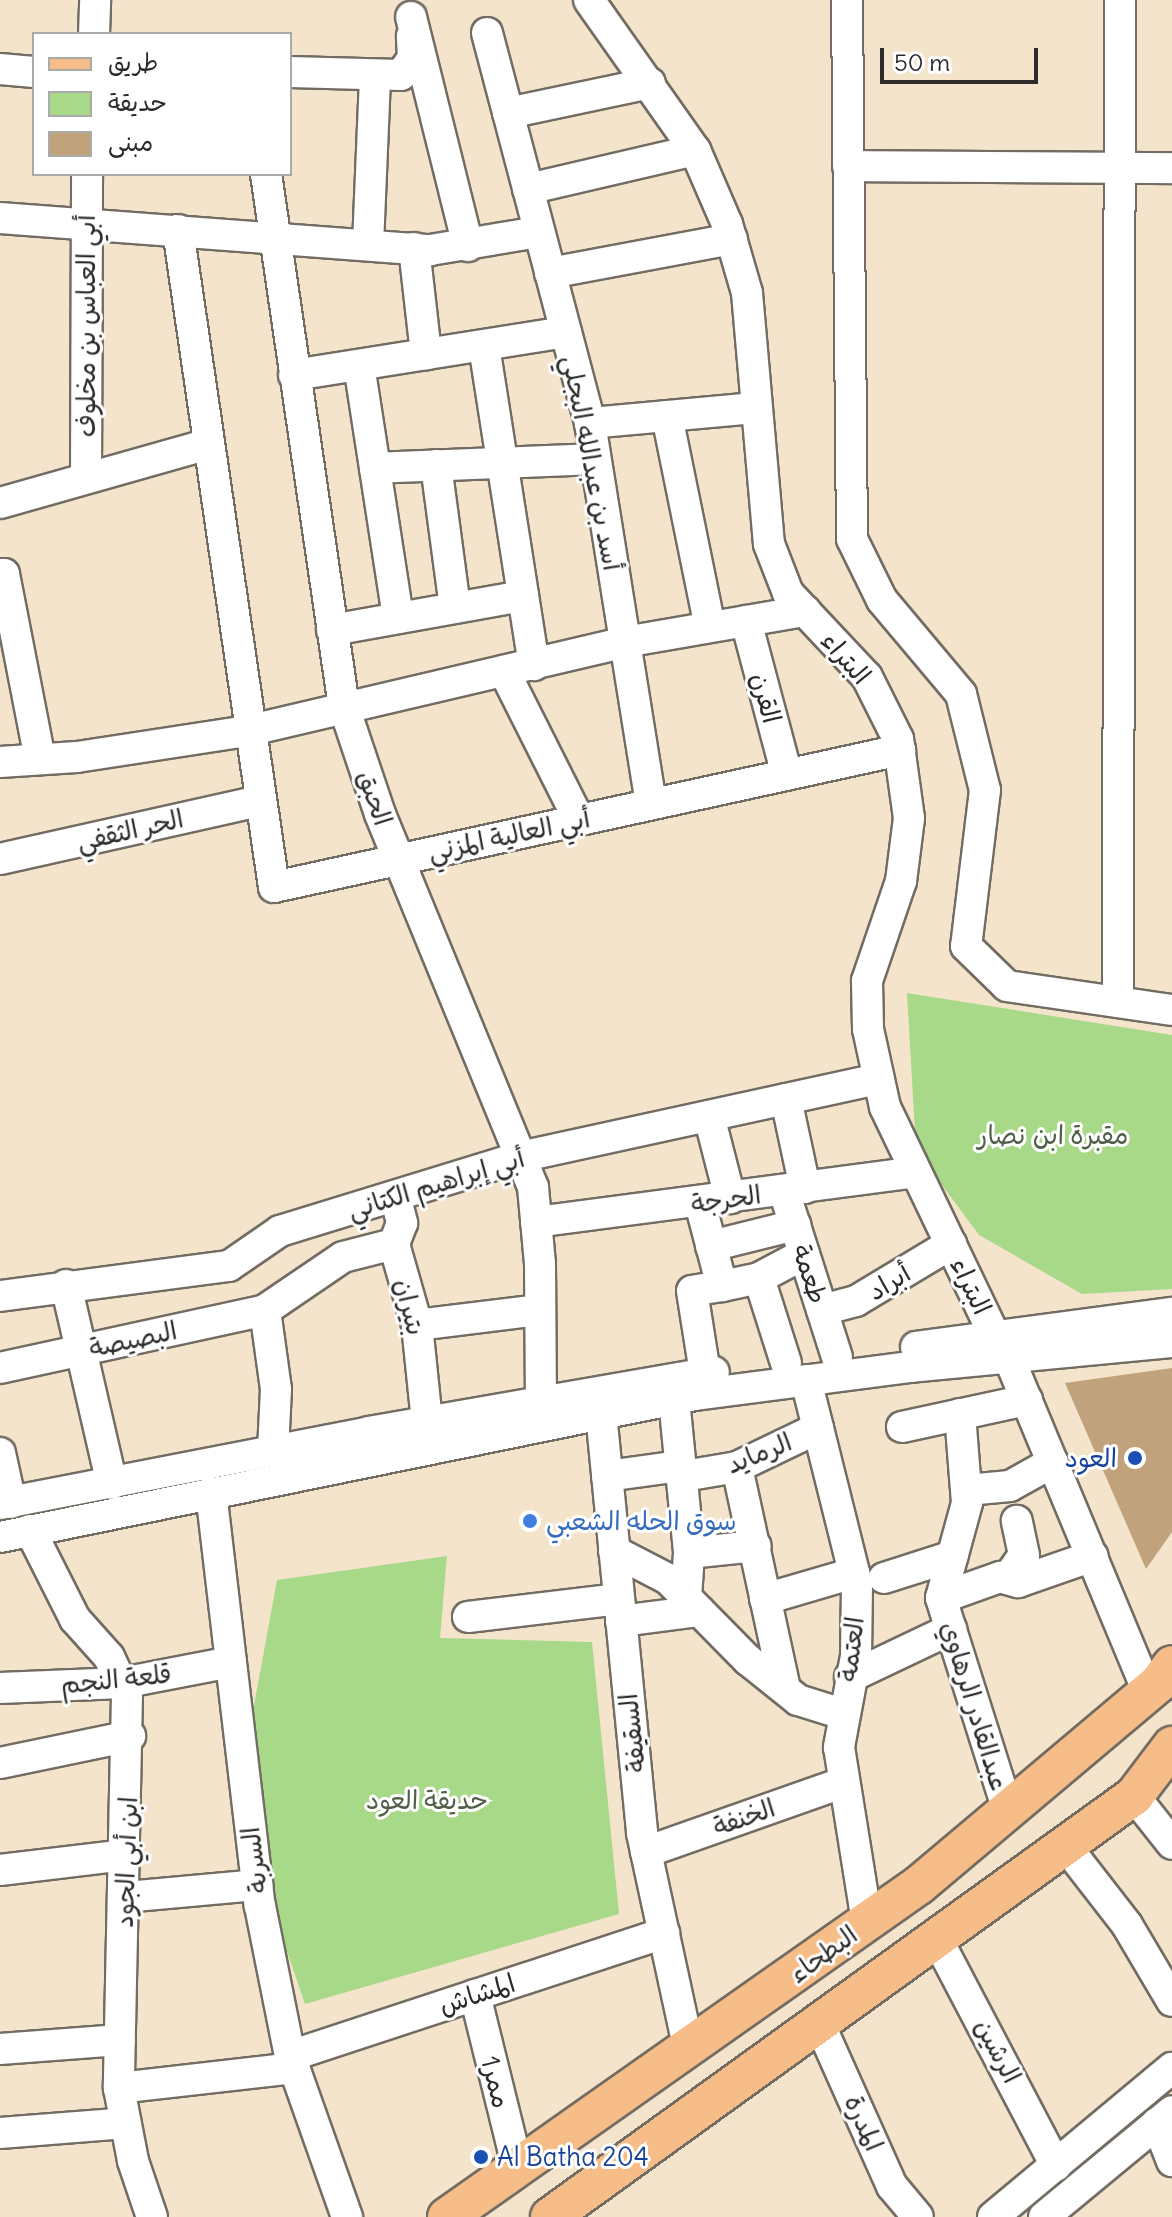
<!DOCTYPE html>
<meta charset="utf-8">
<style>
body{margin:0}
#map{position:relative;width:1172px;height:2217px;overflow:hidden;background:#f5e4cc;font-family:Delius,"Playpen Sans Arabic",sans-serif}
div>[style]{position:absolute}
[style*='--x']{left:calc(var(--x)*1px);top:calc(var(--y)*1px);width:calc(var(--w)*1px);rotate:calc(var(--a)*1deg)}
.green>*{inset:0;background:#a8d988}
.building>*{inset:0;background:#c0a27c}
.roads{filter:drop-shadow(2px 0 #726c63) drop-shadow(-2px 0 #726c63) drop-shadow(0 2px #726c63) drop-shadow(0 -2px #726c63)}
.minor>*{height:30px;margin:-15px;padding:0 15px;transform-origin:15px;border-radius:15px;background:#fff}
.major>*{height:38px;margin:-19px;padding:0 19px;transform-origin:19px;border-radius:19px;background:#f7bd88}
.dots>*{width:22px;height:22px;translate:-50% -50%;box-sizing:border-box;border:4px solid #fff;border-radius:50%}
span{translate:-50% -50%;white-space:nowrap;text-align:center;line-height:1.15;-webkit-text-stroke:6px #fff;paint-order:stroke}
.street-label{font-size:26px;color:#2b2b2b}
.park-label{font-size:26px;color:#505f47}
.transit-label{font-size:26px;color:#164399}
.right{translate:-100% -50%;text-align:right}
.left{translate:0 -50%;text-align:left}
.shop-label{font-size:26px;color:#366cbe}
.legend{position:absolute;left:32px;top:32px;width:260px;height:144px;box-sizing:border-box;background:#fff;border:2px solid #aaa;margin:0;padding:10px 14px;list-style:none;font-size:24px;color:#2b2b2b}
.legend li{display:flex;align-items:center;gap:16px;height:40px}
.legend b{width:40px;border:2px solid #aaa}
.scale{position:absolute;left:880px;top:48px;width:158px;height:36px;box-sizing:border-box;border:4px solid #2b2b2b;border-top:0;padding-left:10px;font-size:24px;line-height:28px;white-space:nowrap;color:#2b2b2b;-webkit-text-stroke:6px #fff;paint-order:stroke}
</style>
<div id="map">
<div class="green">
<i style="clip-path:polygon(907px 993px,1172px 1035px,1172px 1289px,1082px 1294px,979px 1235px,916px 1150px)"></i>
<i style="clip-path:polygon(447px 1556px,440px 1638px,592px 1642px,619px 1914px,305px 2004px,272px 1908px,253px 1711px,277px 1580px)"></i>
</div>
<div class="building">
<i style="clip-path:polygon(1172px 1368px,1172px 1532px,1146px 1569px,1065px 1383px)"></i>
</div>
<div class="roads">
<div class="minor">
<i style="--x:589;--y:0;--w:184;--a:54.8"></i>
<i style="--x:695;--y:150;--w:81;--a:66.6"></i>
<i style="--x:727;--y:224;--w:72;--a:73.8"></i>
<i style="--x:747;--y:293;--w:252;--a:85"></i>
<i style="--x:769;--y:544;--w:53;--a:68.8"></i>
<i style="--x:788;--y:593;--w:115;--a:46.8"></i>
<i style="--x:867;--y:677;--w:69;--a:63.4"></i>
<i style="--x:898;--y:739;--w:80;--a:82.1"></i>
<i style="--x:909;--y:818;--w:64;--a:97.2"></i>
<i style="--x:901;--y:881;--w:106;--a:108.8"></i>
<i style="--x:867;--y:981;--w:48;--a:88.8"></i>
<i style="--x:868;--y:1029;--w:80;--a:77.7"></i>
<i style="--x:885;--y:1107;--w:255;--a:64.4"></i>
<i style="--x:847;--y:0;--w:539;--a:89.47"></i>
<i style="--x:852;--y:539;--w:68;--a:63.8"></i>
<i style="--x:882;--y:600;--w:123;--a:50"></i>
<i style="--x:961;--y:694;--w:99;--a:76"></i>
<i style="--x:985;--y:790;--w:157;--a:96.9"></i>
<i style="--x:966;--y:946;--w:57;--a:44.3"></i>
<i style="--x:1007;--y:986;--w:167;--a:8.3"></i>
<i style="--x:411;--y:17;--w:236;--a:76"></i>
<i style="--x:487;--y:33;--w:403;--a:75.2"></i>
<i style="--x:590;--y:423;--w:386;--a:80.9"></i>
<i style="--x:94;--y:34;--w:34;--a:-88"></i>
<i style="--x:0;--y:69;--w:34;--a:5"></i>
<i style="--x:290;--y:72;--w:111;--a:1.5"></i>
<i style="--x:401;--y:75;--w:21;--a:-55"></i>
<i style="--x:413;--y:58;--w:22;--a:-93"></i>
<i style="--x:508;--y:113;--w:145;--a:-11.9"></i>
<i style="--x:848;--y:166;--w:324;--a:0.4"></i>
<i style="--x:266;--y:174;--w:539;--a:81.67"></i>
<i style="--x:344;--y:707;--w:113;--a:71.4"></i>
<i style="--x:380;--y:814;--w:403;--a:67.7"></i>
<i style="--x:533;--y:1187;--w:77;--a:84.8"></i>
<i style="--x:540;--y:1264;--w:137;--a:89.6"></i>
<i style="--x:528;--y:189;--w:171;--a:-13.1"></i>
<i style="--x:0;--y:218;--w:431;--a:4.3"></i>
<i style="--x:430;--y:250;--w:110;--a:-9.4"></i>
<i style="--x:178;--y:230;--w:664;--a:81.69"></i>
<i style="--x:274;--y:887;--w:641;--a:-12.34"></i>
<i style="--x:368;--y:245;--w:169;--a:-87.6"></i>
<i style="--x:414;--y:248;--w:107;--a:83.5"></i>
<i style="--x:550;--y:273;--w:185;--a:-10.6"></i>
<i style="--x:484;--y:346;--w:323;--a:81.1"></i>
<i style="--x:359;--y:365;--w:256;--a:81.2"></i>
<i style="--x:294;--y:375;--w:275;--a:-9"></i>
<i style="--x:667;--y:416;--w:215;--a:78.5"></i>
<i style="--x:590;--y:423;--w:167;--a:-5.2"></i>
<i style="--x:436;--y:465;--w:144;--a:82.4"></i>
<i style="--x:375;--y:468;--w:220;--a:-2.3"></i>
<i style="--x:86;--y:478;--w:304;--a:-89.8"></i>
<i style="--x:0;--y:503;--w:216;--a:-15.8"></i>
<i style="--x:0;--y:574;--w:4;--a:0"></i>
<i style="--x:4;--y:574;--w:188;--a:79"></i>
<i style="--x:746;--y:621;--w:159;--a:75.1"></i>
<i style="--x:332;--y:630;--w:194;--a:-10.1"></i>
<i style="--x:504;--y:671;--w:167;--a:63.3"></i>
<i style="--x:0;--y:762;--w:77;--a:-3.7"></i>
<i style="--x:77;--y:757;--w:172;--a:-8.7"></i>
<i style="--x:247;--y:731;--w:388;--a:-13.2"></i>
<i style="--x:625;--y:642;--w:183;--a:-9.8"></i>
<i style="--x:0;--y:859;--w:265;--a:-12.6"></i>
<i style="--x:1118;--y:1002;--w:1002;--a:-89.89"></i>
<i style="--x:786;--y:1099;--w:91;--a:77.9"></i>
<i style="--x:709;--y:1116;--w:85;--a:75.6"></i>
<i style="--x:784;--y:1191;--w:174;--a:72.3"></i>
<i style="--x:395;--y:1196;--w:28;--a:75"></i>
<i style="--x:402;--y:1223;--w:22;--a:111"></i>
<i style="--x:394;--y:1244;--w:84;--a:74.1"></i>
<i style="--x:417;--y:1325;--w:97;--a:84.1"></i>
<i style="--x:700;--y:1203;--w:86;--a:75.2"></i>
<i style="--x:722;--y:1286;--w:30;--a:171"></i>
<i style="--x:692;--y:1291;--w:83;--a:81"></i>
<i style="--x:536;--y:1222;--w:383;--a:-7.5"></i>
<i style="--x:711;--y:1246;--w:87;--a:-14"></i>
<i style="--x:759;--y:1278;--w:89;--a:72.4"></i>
<i style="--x:66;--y:1285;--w:204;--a:77"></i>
<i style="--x:722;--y:1286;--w:38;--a:-12"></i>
<i style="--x:759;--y:1278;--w:51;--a:-28.1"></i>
<i style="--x:0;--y:1296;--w:231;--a:-7.5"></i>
<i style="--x:229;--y:1266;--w:62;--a:-34.5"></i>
<i style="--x:280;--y:1231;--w:251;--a:-17.1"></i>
<i style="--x:520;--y:1157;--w:367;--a:-12.3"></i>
<i style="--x:265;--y:1310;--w:80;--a:82.1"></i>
<i style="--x:276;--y:1389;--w:62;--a:92.8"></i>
<i style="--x:822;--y:1310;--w:35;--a:-15"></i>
<i style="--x:856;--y:1301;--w:111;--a:-31"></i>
<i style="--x:417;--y:1325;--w:124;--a:-7"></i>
<i style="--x:916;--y:1347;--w:258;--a:-7.6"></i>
<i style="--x:1009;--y:1358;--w:362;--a:67.4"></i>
<i style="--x:0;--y:1368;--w:271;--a:-12.3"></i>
<i style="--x:265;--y:1310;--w:94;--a:-34.2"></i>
<i style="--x:343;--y:1257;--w:53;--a:-14.3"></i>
<i style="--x:806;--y:1380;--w:211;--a:76"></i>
<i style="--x:857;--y:1585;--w:71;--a:90.8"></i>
<i style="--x:856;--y:1656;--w:93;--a:100.6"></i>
<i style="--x:839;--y:1747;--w:177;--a:80.9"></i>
<i style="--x:674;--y:1399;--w:155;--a:84.4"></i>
<i style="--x:689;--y:1553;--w:45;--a:93.8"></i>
<i style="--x:601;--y:1413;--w:422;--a:84.4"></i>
<i style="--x:642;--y:1833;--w:222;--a:77.8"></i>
<i style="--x:960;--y:1414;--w:89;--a:85.5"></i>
<i style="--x:967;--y:1503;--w:98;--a:105.3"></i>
<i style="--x:941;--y:1598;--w:222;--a:72.5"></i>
<i style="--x:902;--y:1427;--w:128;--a:-12.2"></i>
<i style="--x:0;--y:1453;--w:51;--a:77.6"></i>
<i style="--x:737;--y:1467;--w:227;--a:77.8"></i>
<i style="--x:607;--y:1476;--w:67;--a:-7.8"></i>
<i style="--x:673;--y:1467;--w:14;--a:39"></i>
<i style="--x:684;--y:1476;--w:54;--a:-9.6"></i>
<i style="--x:737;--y:1467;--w:90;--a:-25.7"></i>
<i style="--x:967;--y:1490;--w:43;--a:-5.3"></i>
<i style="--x:1010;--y:1486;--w:49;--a:-29.2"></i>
<i style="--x:211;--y:1492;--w:417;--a:83.3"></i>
<i style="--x:260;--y:1906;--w:153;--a:78.7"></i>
<i style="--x:290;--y:2056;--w:171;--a:70.5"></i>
<i style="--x:0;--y:1504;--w:376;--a:-11"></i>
<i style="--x:369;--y:1432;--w:350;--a:-9.9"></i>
<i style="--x:30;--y:1530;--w:100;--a:63.2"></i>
<i style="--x:75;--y:1619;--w:51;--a:48.2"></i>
<i style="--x:109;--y:1657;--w:42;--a:64.7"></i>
<i style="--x:127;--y:1695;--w:393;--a:91.2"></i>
<i style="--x:119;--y:2088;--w:74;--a:79.1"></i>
<i style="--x:133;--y:2161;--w:59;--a:71.3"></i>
<i style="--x:0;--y:1537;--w:709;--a:-11.55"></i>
<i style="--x:695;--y:1395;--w:218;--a:-7.4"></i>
<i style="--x:911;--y:1367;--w:262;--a:-5.5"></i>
<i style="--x:614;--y:1551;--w:61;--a:27.4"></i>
<i style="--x:668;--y:1579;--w:114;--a:45.4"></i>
<i style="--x:748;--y:1660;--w:64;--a:38.7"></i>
<i style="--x:798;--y:1700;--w:47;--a:17.3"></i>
<i style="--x:689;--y:1553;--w:67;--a:-6"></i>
<i style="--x:884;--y:1578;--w:72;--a:-17.7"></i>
<i style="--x:1007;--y:1579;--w:29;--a:-55"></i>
<i style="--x:1024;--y:1555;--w:35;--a:-102"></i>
<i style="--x:941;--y:1598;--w:63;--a:-19.6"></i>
<i style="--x:1000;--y:1577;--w:19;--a:16"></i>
<i style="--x:1018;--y:1582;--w:79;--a:-19.1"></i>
<i style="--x:765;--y:1599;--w:93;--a:-16.3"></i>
<i style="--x:468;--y:1617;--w:152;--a:-6.8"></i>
<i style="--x:621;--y:1621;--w:79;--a:-7.3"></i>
<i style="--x:850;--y:1677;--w:112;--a:-25.4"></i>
<i style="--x:0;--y:1688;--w:122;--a:-2.3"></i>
<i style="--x:122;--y:1683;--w:111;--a:-10.9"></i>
<i style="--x:0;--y:1763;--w:133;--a:-11.7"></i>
<i style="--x:1134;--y:1796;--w:61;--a:51.6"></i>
<i style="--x:1065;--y:1845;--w:101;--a:52.2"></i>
<i style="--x:1127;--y:1925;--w:88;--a:59.4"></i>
<i style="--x:646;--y:1852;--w:208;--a:-19.4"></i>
<i style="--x:0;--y:1870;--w:127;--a:-6.8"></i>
<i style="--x:125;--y:1897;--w:133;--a:-5.2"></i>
<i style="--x:937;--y:1939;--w:256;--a:62.3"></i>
<i style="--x:475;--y:1995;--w:179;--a:76.1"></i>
<i style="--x:819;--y:2023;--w:179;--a:65.9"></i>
<i style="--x:892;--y:2186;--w:40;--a:50"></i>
<i style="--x:0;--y:2049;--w:120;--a:-4.3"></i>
<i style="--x:290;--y:2056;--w:394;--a:-18.2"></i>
<i style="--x:119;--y:2088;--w:177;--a:-6.5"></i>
<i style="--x:1157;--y:2123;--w:41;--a:68.5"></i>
<i style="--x:0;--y:2133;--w:126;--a:-4.5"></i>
<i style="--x:993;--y:2217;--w:233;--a:-39.8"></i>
<i style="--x:1044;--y:2217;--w:166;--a:-39.6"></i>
</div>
<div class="major">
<i style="--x:447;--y:2217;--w:577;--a:-35.12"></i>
<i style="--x:919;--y:1885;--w:314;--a:-40.1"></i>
<i style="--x:1159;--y:1683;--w:22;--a:-54"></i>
<i style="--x:550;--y:2217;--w:720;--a:-35.79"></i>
<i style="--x:1134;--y:1796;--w:63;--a:-52.8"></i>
</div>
</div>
<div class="dots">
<i style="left:1135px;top:1458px;background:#1a4fb4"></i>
<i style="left:530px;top:1521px;background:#3f7fe0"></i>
<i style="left:481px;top:2157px;background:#1a4fb4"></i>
</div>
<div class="street-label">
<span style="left:86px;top:326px;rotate:-90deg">أبي العباس بن مخلوف</span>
<span style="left:592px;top:463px;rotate:79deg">أسد بن عبدالله البجلي</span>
<span style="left:846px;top:658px;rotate:49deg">البتراء</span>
<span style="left:766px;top:698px;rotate:75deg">القرن</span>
<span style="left:375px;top:798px;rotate:71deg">الحبق</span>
<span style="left:130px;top:830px;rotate:-13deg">الحر الثقفي</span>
<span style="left:509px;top:835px;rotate:-12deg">أبي العالية المزني</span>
<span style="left:436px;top:1184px;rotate:-17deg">أبي إبراهيم الكتاني</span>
<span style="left:726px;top:1199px;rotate:-8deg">الحرجة</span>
<span style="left:810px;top:1274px;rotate:72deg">طعمة</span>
<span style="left:889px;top:1282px;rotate:-31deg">أبراد</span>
<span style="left:971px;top:1286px;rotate:64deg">البتراء</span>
<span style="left:410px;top:1307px;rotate:76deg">بتيران</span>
<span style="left:133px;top:1339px;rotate:-12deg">البصيصة</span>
<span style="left:759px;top:1453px;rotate:-22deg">الرمايد</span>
<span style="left:851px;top:1649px;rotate:-83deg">العتمة</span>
<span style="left:116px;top:1679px;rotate:-6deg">قلعة النجم</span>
<span style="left:975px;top:1706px;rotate:73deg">عبدالقادر الرهاوي</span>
<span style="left:632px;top:1733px;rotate:-96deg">السقيفة</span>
<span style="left:744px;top:1817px;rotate:-19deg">الخنفة</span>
<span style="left:254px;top:1860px;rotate:-97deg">السربة</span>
<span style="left:126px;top:1862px;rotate:-88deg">ابن أبي الجود</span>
<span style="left:823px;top:1954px;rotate:-36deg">البطحاء</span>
<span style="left:477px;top:1994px;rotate:-18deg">المشاش</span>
<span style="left:998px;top:2051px;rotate:62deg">الرشين</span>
<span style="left:496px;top:2082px;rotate:76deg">ممر1</span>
<span style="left:864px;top:2123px;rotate:66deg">المدرة</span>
</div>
<div class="park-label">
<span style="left:1053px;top:1135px">مقبرة ابن نصار</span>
<span style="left:427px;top:1800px">حديقة العود</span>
</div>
<div class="transit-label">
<span class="right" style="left:1117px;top:1458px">العود</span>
<span class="left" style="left:497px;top:2157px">Al Batha 204</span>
</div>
<div class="shop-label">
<span class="left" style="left:546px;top:1521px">سوق الحله الشعبي</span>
</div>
<ul class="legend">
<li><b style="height:10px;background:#f7bd88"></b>طريق</li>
<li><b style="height:22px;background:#a8d988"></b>حديقة</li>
<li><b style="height:22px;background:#c0a27c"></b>مبنى</li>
</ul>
<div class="scale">50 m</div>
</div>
